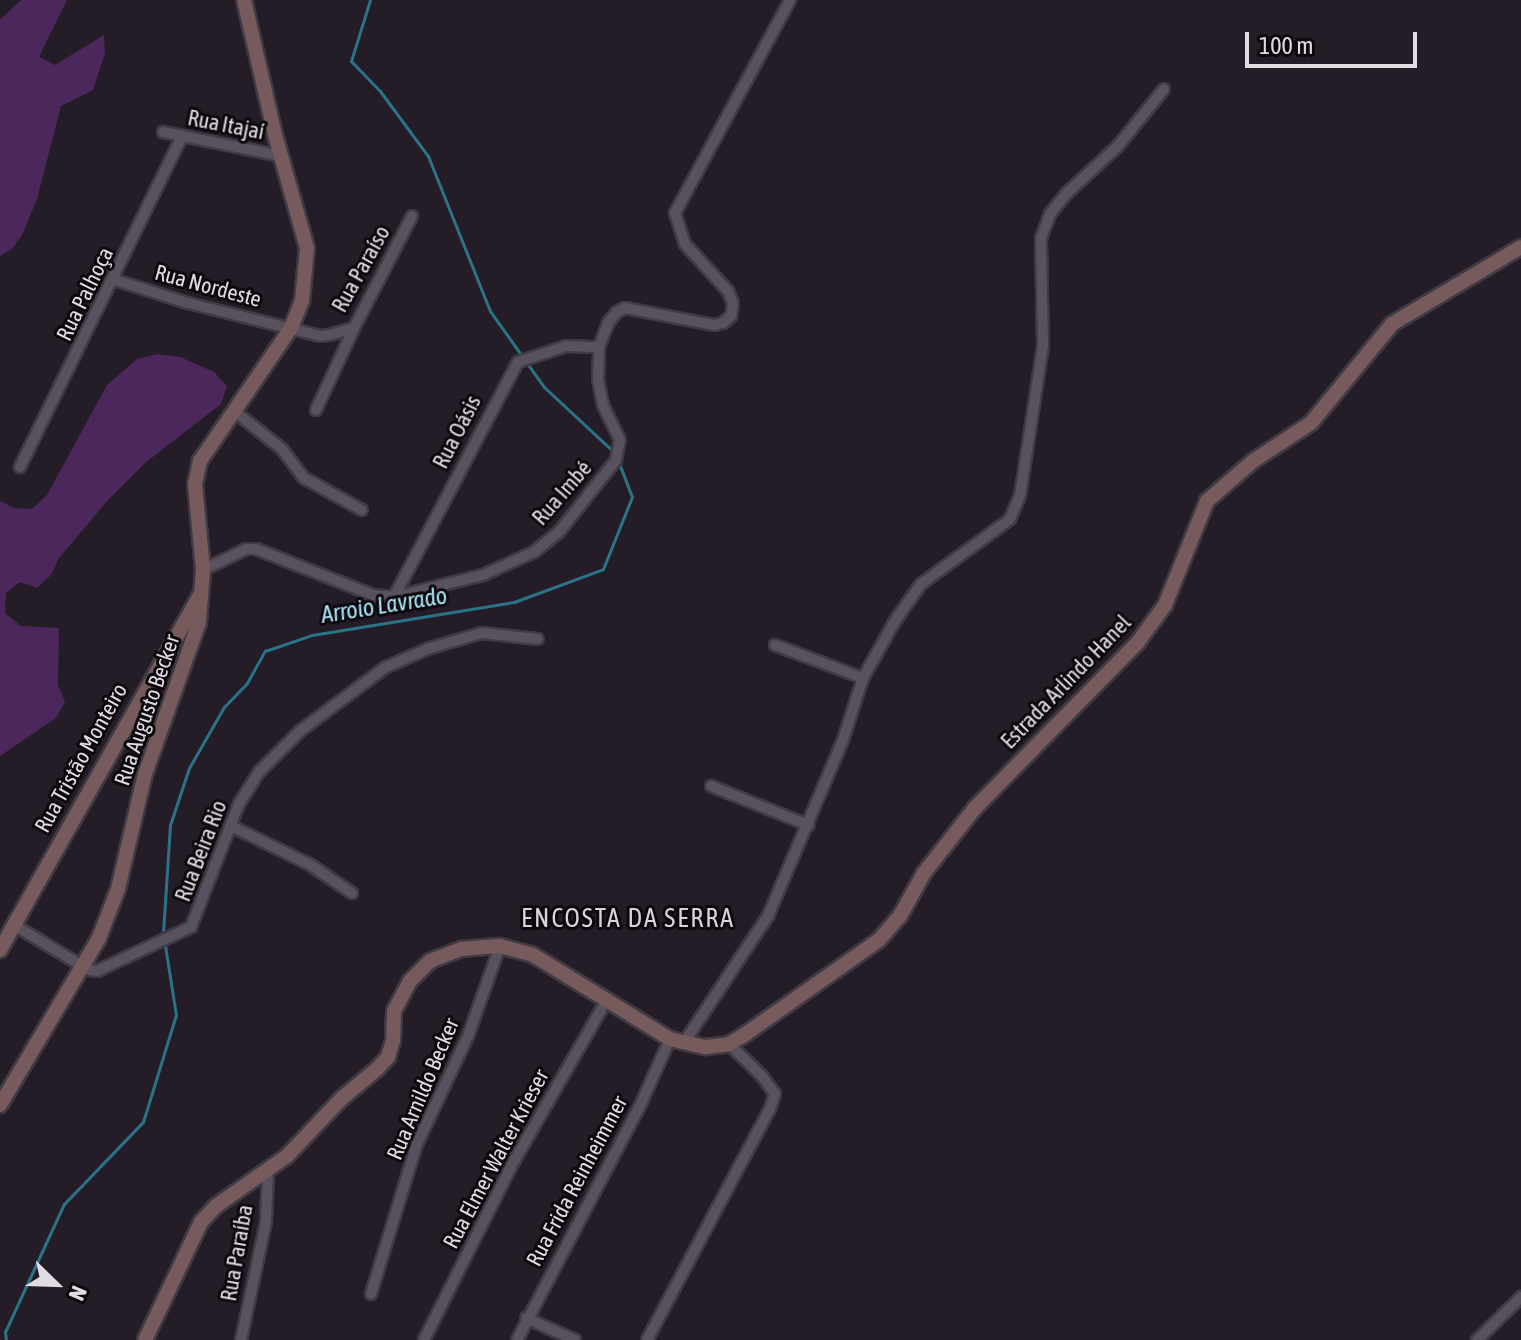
<!DOCTYPE html>
<meta charset="utf-8">
<style>
body{margin:0}
#map{position:relative;width:1521px;height:1340px;overflow:hidden;background:#241d28;font-family:"Asap Condensed",sans-serif}
div>[style]{position:absolute}
[style*='--x']{left:calc(var(--x)*1px);top:calc(var(--y)*1px);width:calc(var(--w)*1px);rotate:calc(var(--a)*1deg)}
.green>*{inset:0;background:#4c275c}
.stream>*{height:3px;margin:-1.5px;padding:0 1.5px;transform-origin:1.5px;border-radius:1.5px;background:#2b7387}
.roads{filter:drop-shadow(2px 0 #403a44) drop-shadow(-2px 0 #403a44) drop-shadow(0 2px #403a44) drop-shadow(0 -2px #403a44)}
.street>*{height:10px;margin:-5px;padding:0 5px;transform-origin:5px;border-radius:5px;background:#59515e}
.secondary>*{height:14px;margin:-7px;padding:0 7px;transform-origin:7px;border-radius:7px;background:#765a5c}
span{translate:-50% -50%;white-space:nowrap;text-align:center;line-height:1.15;-webkit-text-stroke:6px #0c090d;paint-order:stroke}
.street-label{font-size:22px;color:#e1dce4}
.water-label{font-size:24px;color:#ace5f7;font-style:italic}
.quarter-label{font-size:26px;color:#dbd1e0;letter-spacing:2px}
.north{position:absolute;left:16px;top:1244px;width:80px;height:80px;-webkit-text-stroke:6px #0c090d;paint-order:stroke;rotate:113deg;font-size:22px;font-weight:700;line-height:32px;text-align:center;color:#e1dce4}
.north::after{content:'';display:block;margin:auto;width:28px;height:36px;background:#e1dce4;clip-path:polygon(50% 0,100% 100%,50% 72%,0 100%)}
.scale{position:absolute;left:1245px;top:32px;width:172px;height:36px;box-sizing:border-box;border:4px solid #e1dce4;border-top:0;padding-left:10px;font-size:24px;line-height:28px;white-space:nowrap;color:#e1dce4;-webkit-text-stroke:6px #0c090d;paint-order:stroke}
</style>
<div id="map">
<div class="green">
<i style="clip-path:polygon(21px 0,67px 0,39px 57px,55px 65px,104px 35px,105px 53px,93px 90px,61px 106px,37px 199px,22px 235px,12px 249px,0 256px,0 20px)"></i>
<i style="clip-path:polygon(157px 354px,180px 357px,214px 372px,227px 386px,221px 404px,145px 463px,108px 500px,59px 558px,51px 575px,37px 588px,20px 582px,6px 593px,5px 613px,21px 626px,59px 628px,58px 685px,65px 702px,56px 718px,0 756px,0 501px,14px 508px,32px 509px,47px 495px,107px 385px,137px 359px)"></i>
</div>
<div class="stream">
<i style="--x:370;--y:0;--w:64;--a:107.3"></i>
<i style="--x:351;--y:61;--w:42;--a:46"></i>
<i style="--x:380;--y:91;--w:81;--a:53.6"></i>
<i style="--x:428;--y:156;--w:167;--a:68.2"></i>
<i style="--x:490;--y:311;--w:93;--a:54.6"></i>
<i style="--x:544;--y:387;--w:97;--a:42.9"></i>
<i style="--x:6;--y:1340;--w:8;--a:-97"></i>
<i style="--x:5;--y:1332;--w:141;--a:-65.3"></i>
<i style="--x:64;--y:1204;--w:114;--a:-46.1"></i>
<i style="--x:143;--y:1122;--w:112;--a:-72.9"></i>
<i style="--x:176;--y:1015;--w:83;--a:-99"></i>
<i style="--x:163;--y:933;--w:108;--a:-86.3"></i>
<i style="--x:170;--y:825;--w:60;--a:-71.6"></i>
<i style="--x:189;--y:768;--w:70;--a:-60.2"></i>
<i style="--x:224;--y:707;--w:33;--a:-46"></i>
<i style="--x:247;--y:683;--w:37;--a:-61"></i>
<i style="--x:265;--y:651;--w:50;--a:-18.8"></i>
<i style="--x:312;--y:635;--w:205;--a:-9.3"></i>
<i style="--x:514;--y:602;--w:95;--a:-20.3"></i>
<i style="--x:603;--y:569;--w:78;--a:-68.1"></i>
<i style="--x:632;--y:497;--w:40;--a:-111"></i>
</div>
<div class="roads">
<div class="street">
<i style="--x:163;--y:132;--w:120;--a:11.5"></i>
<i style="--x:115;--y:280;--w:77;--a:17.5"></i>
<i style="--x:188;--y:303;--w:136;--a:14"></i>
<i style="--x:320;--y:336;--w:9;--a:-6"></i>
<i style="--x:329;--y:335;--w:26;--a:-16"></i>
<i style="--x:354;--y:328;--w:126;--a:-62.6"></i>
<i style="--x:233;--y:410;--w:63;--a:38.5"></i>
<i style="--x:282;--y:449;--w:36;--a:53"></i>
<i style="--x:304;--y:478;--w:66;--a:28.9"></i>
<i style="--x:316;--y:410;--w:90;--a:-65.1"></i>
<i style="--x:20;--y:467;--w:368;--a:-63.9"></i>
<i style="--x:203;--y:570;--w:48;--a:-26"></i>
<i style="--x:246;--y:549;--w:10;--a:0"></i>
<i style="--x:256;--y:549;--w:126;--a:21.5"></i>
<i style="--x:373;--y:595;--w:21;--a:5"></i>
<i style="--x:394;--y:597;--w:92;--a:-13.9"></i>
<i style="--x:483;--y:575;--w:56;--a:-24.3"></i>
<i style="--x:534;--y:552;--w:32;--a:-39"></i>
<i style="--x:559;--y:532;--w:92;--a:-51.6"></i>
<i style="--x:616;--y:460;--w:20;--a:-79"></i>
<i style="--x:620;--y:440;--w:39;--a:-116"></i>
<i style="--x:603;--y:405;--w:25;--a:-101"></i>
<i style="--x:598;--y:380;--w:33;--a:-88"></i>
<i style="--x:599;--y:347;--w:26;--a:-69"></i>
<i style="--x:608;--y:323;--w:14;--a:-51"></i>
<i style="--x:617;--y:312;--w:9;--a:-27"></i>
<i style="--x:625;--y:308;--w:91;--a:10.8"></i>
<i style="--x:714;--y:325;--w:9;--a:-13"></i>
<i style="--x:723;--y:323;--w:11;--a:-41"></i>
<i style="--x:731;--y:316;--w:13;--a:-81"></i>
<i style="--x:733;--y:303;--w:13;--a:-113"></i>
<i style="--x:728;--y:291;--w:64;--a:-132.5"></i>
<i style="--x:685;--y:244;--w:33;--a:-108"></i>
<i style="--x:675;--y:213;--w:242;--a:-61.6"></i>
<i style="--x:394;--y:597;--w:266;--a:-62.2"></i>
<i style="--x:518;--y:362;--w:51;--a:-18.4"></i>
<i style="--x:566;--y:346;--w:33;--a:2"></i>
<i style="--x:775;--y:645;--w:94;--a:20.6"></i>
<i style="--x:711;--y:786;--w:105;--a:21.9"></i>
<i style="--x:231;--y:826;--w:87;--a:26"></i>
<i style="--x:309;--y:864;--w:52;--a:34"></i>
<i style="--x:14;--y:925;--w:87;--a:31"></i>
<i style="--x:89;--y:970;--w:8;--a:7"></i>
<i style="--x:97;--y:971;--w:104;--a:-25.1"></i>
<i style="--x:191;--y:927;--w:132;--a:-68.7"></i>
<i style="--x:239;--y:804;--w:39;--a:-58"></i>
<i style="--x:260;--y:771;--w:57;--a:-45"></i>
<i style="--x:300;--y:731;--w:107;--a:-36.7"></i>
<i style="--x:386;--y:667;--w:48;--a:-23.4"></i>
<i style="--x:430;--y:648;--w:54;--a:-16.1"></i>
<i style="--x:482;--y:633;--w:56;--a:6.1"></i>
<i style="--x:683;--y:1044;--w:154;--a:-56.4"></i>
<i style="--x:768;--y:916;--w:191;--a:-66.9"></i>
<i style="--x:843;--y:740;--w:65;--a:-72.1"></i>
<i style="--x:863;--y:678;--w:65;--a:-60.7"></i>
<i style="--x:895;--y:621;--w:45;--a:-54.9"></i>
<i style="--x:921;--y:584;--w:110;--a:-36.1"></i>
<i style="--x:1010;--y:519;--w:25;--a:-67"></i>
<i style="--x:1020;--y:496;--w:153;--a:-81.3"></i>
<i style="--x:1043;--y:345;--w:107;--a:-91.1"></i>
<i style="--x:1041;--y:238;--w:26;--a:-69"></i>
<i style="--x:1050;--y:214;--w:27;--a:-51"></i>
<i style="--x:1067;--y:193;--w:69;--a:-42.7"></i>
<i style="--x:1118;--y:146;--w:73;--a:-51.1"></i>
<i style="--x:371;--y:1294;--w:157;--a:-73"></i>
<i style="--x:417;--y:1144;--w:119;--a:-64.7"></i>
<i style="--x:468;--y:1036;--w:96;--a:-70.4"></i>
<i style="--x:526;--y:1318;--w:54;--a:24.2"></i>
<i style="--x:241;--y:1340;--w:122;--a:-78.1"></i>
<i style="--x:266;--y:1221;--w:49;--a:-87.7"></i>
<i style="--x:424;--y:1340;--w:198;--a:-63.3"></i>
<i style="--x:513;--y:1163;--w:190;--a:-60.1"></i>
<i style="--x:517;--y:1340;--w:262;--a:-62.3"></i>
<i style="--x:639;--y:1108;--w:76;--a:-65.8"></i>
<i style="--x:647;--y:1340;--w:262;--a:-62"></i>
<i style="--x:770;--y:1109;--w:16;--a:-72"></i>
<i style="--x:775;--y:1094;--w:24;--a:-126"></i>
<i style="--x:761;--y:1075;--w:45;--a:-135.9"></i>
<i style="--x:1477;--y:1340;--w:62;--a:-44.3"></i>
</div>
<div class="secondary">
<i style="--x:0;--y:950;--w:410;--a:-60.6"></i>
<i style="--x:0;--y:1105;--w:194;--a:-59.3"></i>
<i style="--x:99;--y:938;--w:53;--a:-68.8"></i>
<i style="--x:118;--y:889;--w:118;--a:-76.8"></i>
<i style="--x:145;--y:774;--w:161;--a:-70.4"></i>
<i style="--x:199;--y:622;--w:52;--a:-85.6"></i>
<i style="--x:203;--y:570;--w:86;--a:-95.3"></i>
<i style="--x:195;--y:484;--w:24;--a:-78"></i>
<i style="--x:200;--y:461;--w:161;--a:-55.6"></i>
<i style="--x:291;--y:328;--w:29;--a:-68"></i>
<i style="--x:302;--y:301;--w:53;--a:-84.6"></i>
<i style="--x:307;--y:248;--w:117;--a:-105.8"></i>
<i style="--x:275;--y:135;--w:139;--a:-102.9"></i>
<i style="--x:145;--y:1340;--w:131;--a:-64.6"></i>
<i style="--x:201;--y:1222;--w:22;--a:-47"></i>
<i style="--x:216;--y:1206;--w:87;--a:-35.2"></i>
<i style="--x:287;--y:1156;--w:79;--a:-46.5"></i>
<i style="--x:341;--y:1099;--w:47;--a:-39.8"></i>
<i style="--x:377;--y:1069;--w:16;--a:-47"></i>
<i style="--x:388;--y:1057;--w:17;--a:-73"></i>
<i style="--x:393;--y:1041;--w:30;--a:-88"></i>
<i style="--x:394;--y:1011;--w:34;--a:-62"></i>
<i style="--x:410;--y:981;--w:28;--a:-45"></i>
<i style="--x:430;--y:961;--w:34;--a:-21"></i>
<i style="--x:462;--y:949;--w:38;--a:-5"></i>
<i style="--x:500;--y:946;--w:34;--a:15"></i>
<i style="--x:533;--y:955;--w:161;--a:31.5"></i>
<i style="--x:670;--y:1039;--w:37;--a:13"></i>
<i style="--x:706;--y:1047;--w:23;--a:-7"></i>
<i style="--x:729;--y:1044;--w:21;--a:-31"></i>
<i style="--x:747;--y:1033;--w:161;--a:-35.2"></i>
<i style="--x:879;--y:940;--w:32;--a:-49"></i>
<i style="--x:900;--y:916;--w:49;--a:-60.8"></i>
<i style="--x:924;--y:873;--w:83;--a:-51.9"></i>
<i style="--x:975;--y:808;--w:233;--a:-45.5"></i>
<i style="--x:1138;--y:642;--w:46;--a:-53.9"></i>
<i style="--x:1165;--y:605;--w:112;--a:-68"></i>
<i style="--x:1207;--y:501;--w:61;--a:-41"></i>
<i style="--x:1253;--y:461;--w:69;--a:-33.2"></i>
<i style="--x:1311;--y:423;--w:128;--a:-50.7"></i>
<i style="--x:1392;--y:324;--w:150;--a:-30.8"></i>
</div>
</div>
<div class="street-label">
<span style="left:226px;top:125px;rotate:11deg">Rua Itajaí</span>
<span style="left:361px;top:269px;rotate:-61deg">Rua Paraíso</span>
<span style="left:208px;top:286px;rotate:15deg">Rua Nordeste</span>
<span style="left:85px;top:294px;rotate:-64deg">Rua Palhoça</span>
<span style="left:457px;top:432px;rotate:-63deg">Rua Oásis</span>
<span style="left:562px;top:493px;rotate:-49deg">Rua Imbé</span>
<span style="left:1066px;top:682px;rotate:-46deg">Estrada Arlindo Hanel</span>
<span style="left:147px;top:710px;rotate:-71deg">Rua Augusto Becker</span>
<span style="left:81px;top:758px;rotate:-61deg">Rua Tristão Monteiro</span>
<span style="left:201px;top:851px;rotate:-69deg">Rua Beira Rio</span>
<span style="left:423px;top:1089px;rotate:-67deg">Rua Arnildo Becker</span>
<span style="left:496px;top:1159px;rotate:-62deg">Rua Elmer Walter Krieser</span>
<span style="left:577px;top:1181px;rotate:-62deg">Rua Frida Reinheimmer</span>
<span style="left:237px;top:1253px;rotate:-80deg">Rua Paraíba</span>
</div>
<div class="water-label">
<span style="left:384px;top:605px;rotate:-9deg">Arroio Lavrado</span>
</div>
<div class="quarter-label">
<span style="left:628px;top:919px">ENCOSTA DA SERRA</span>
</div>
<div class="north">N</div>
<div class="scale">100 m</div>
</div>
